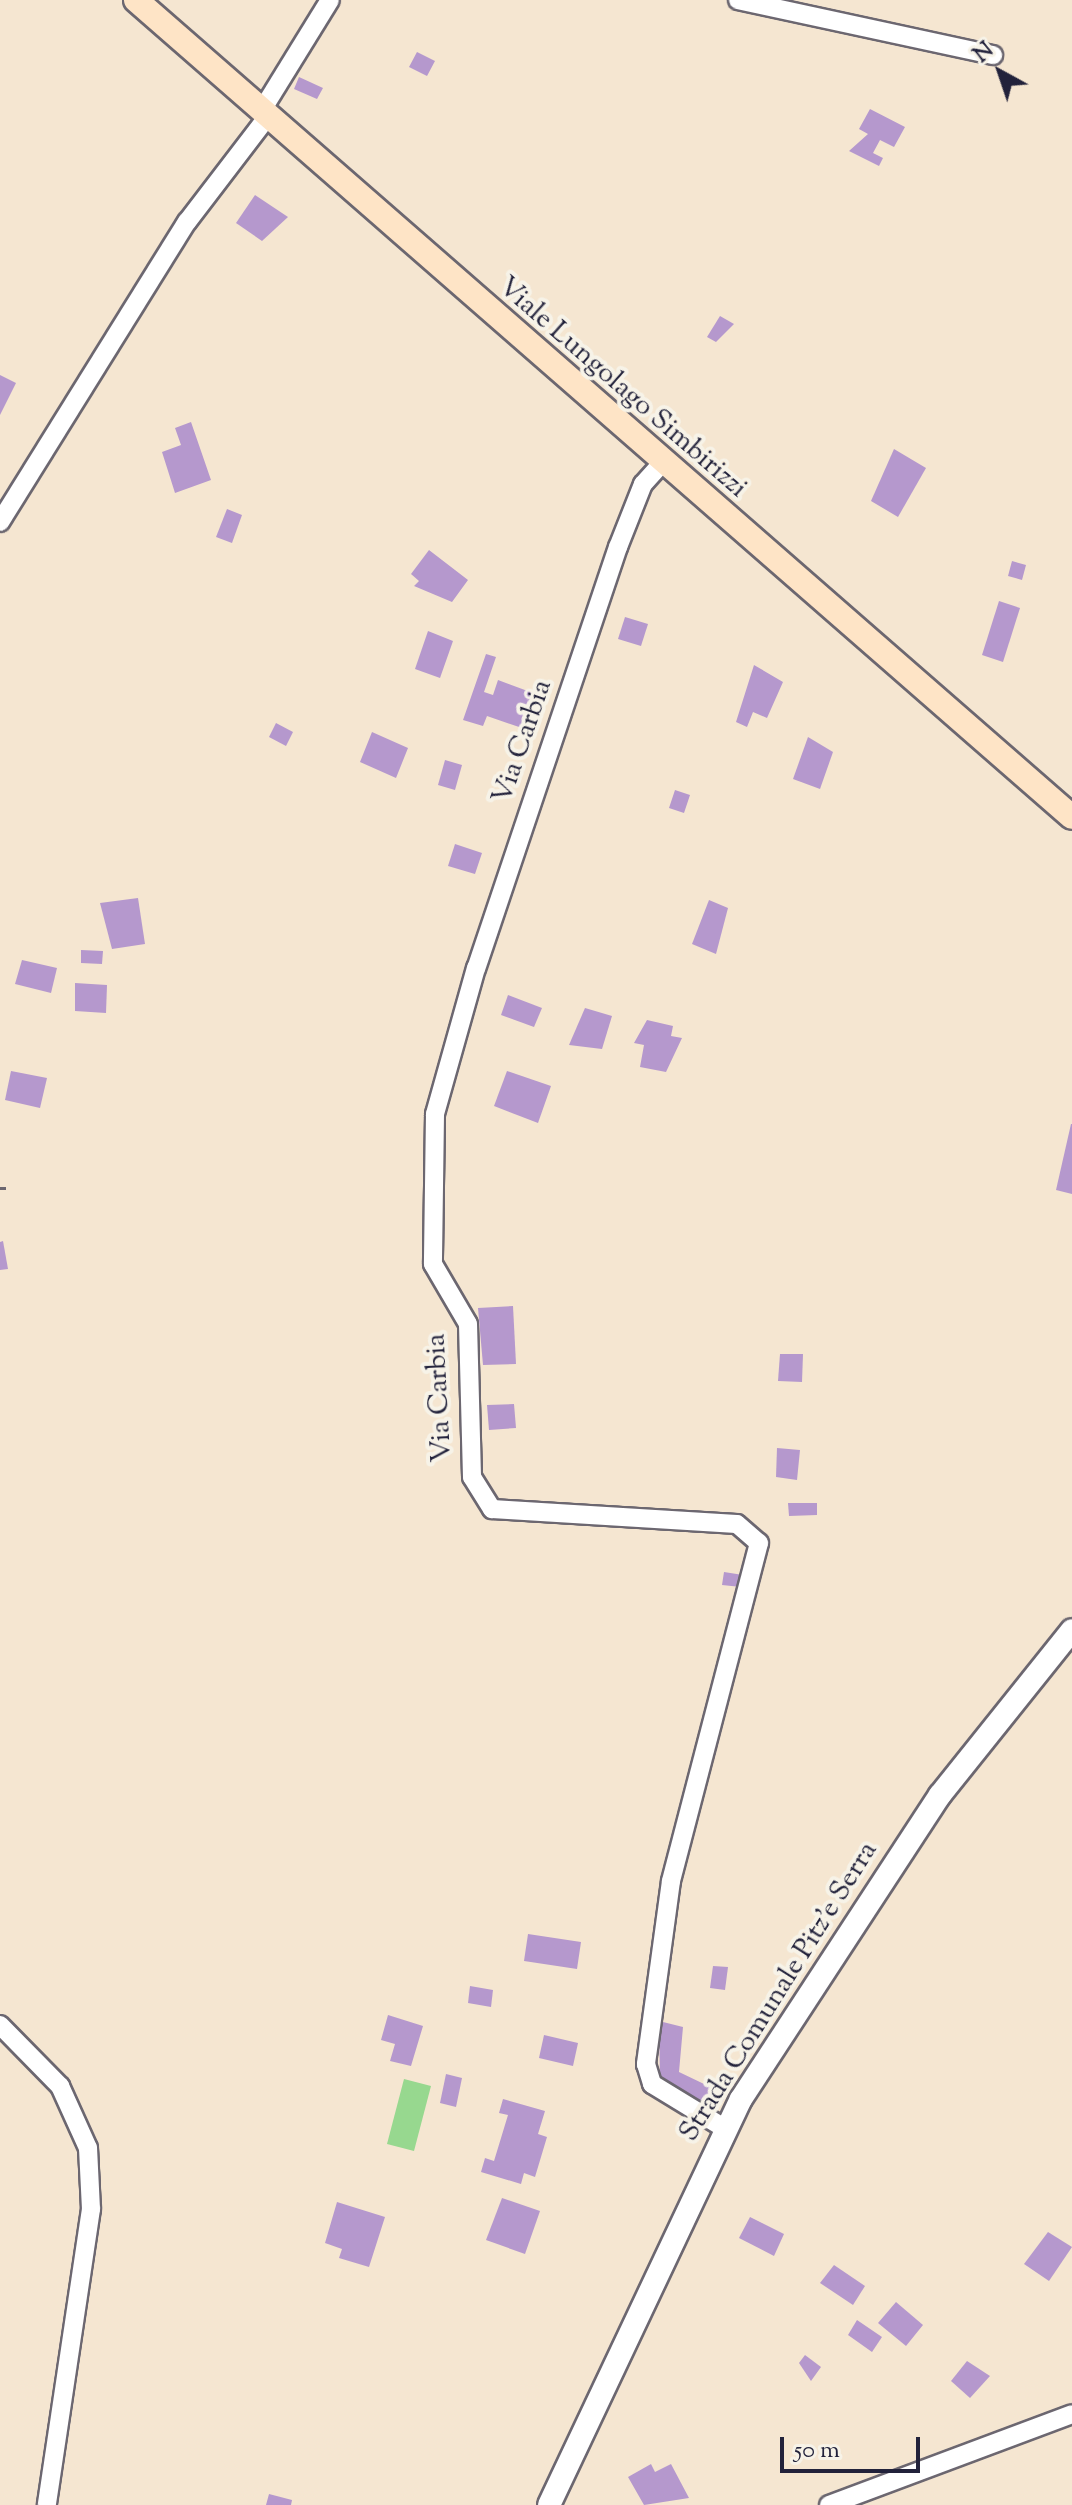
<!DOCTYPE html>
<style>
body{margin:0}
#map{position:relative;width:1072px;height:2505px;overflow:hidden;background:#f5e6d1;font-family:"Sorts Mill Goudy",serif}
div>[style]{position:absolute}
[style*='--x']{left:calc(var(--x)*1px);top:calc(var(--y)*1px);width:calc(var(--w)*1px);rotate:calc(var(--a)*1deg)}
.green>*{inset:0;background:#97d88f}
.building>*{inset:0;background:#b598cd}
.path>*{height:3px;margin-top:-1.5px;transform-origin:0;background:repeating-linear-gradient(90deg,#6c6770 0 6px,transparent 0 12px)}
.roads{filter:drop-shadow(2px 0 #6c6770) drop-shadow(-2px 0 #6c6770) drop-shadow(0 2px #6c6770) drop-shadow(0 -2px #6c6770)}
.minor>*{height:18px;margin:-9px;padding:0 9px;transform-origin:9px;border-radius:9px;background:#fff}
.tertiary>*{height:22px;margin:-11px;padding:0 11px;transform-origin:11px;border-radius:11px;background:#fff}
.secondary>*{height:24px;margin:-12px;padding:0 12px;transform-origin:12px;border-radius:12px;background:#fee4c6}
span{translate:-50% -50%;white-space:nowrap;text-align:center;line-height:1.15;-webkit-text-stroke:8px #f7f3e8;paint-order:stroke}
.street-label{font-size:28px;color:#22223b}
.north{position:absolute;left:960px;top:32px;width:80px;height:80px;-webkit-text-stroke:6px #f7f3e8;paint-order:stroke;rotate:320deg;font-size:22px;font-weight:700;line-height:32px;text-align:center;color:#22223b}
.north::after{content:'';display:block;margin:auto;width:28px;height:36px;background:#22223b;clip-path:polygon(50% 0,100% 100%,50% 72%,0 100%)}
.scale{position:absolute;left:780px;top:2437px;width:140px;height:36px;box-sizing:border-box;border:4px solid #22223b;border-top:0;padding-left:10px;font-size:24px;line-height:28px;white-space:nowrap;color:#22223b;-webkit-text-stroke:6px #f7f3e8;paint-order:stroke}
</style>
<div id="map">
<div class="green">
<i style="clip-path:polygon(404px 2079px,431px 2086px,414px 2151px,387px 2144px)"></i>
</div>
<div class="building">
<i style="clip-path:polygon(417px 52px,435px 61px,427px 76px,409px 67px)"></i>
<i style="clip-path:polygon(299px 77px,323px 88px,317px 99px,294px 89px)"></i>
<i style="clip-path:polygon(870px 109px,905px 127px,894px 147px,880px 140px,873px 153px,883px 158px,879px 166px,849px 151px,868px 134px,859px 129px)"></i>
<i style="clip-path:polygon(255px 195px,288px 217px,262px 241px,236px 223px)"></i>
<i style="clip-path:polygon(720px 316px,734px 324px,716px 342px,707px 337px)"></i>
<i style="clip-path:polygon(0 375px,16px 383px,0 415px)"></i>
<i style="clip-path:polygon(191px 422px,211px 480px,175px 493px,162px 452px,181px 445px,175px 428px)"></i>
<i style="clip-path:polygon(894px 449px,926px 468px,898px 517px,871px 501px)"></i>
<i style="clip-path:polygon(227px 509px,242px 515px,232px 543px,216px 537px)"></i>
<i style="clip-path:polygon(429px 550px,468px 580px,452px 602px,414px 586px,419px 581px,411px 574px)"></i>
<i style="clip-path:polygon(1012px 561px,1026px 565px,1022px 580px,1008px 576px)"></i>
<i style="clip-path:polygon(999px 601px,1020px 608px,1003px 662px,982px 655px)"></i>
<i style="clip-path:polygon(625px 617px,648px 624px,641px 646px,618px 639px)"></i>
<i style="clip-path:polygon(428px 631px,453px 641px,440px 678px,415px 669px)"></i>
<i style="clip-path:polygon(486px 654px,496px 657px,484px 692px,493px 695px,498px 680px,533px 693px,522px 728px,487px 716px,483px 726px,463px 720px)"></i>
<i style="clip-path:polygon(754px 665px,783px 682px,767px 718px,753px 712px,747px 727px,736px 722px)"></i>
<i style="clip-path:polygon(276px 723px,293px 732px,286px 746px,269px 737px)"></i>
<i style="clip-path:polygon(372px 732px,408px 748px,396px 778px,360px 762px)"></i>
<i style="clip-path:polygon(808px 737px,833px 752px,820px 789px,793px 779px)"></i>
<i style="clip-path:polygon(445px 760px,462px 765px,455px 790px,438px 785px)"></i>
<i style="clip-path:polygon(675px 790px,690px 795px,684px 813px,669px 808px)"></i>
<i style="clip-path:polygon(455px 844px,482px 853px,475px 874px,448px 866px)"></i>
<i style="clip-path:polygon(138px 898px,145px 944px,112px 949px,100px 903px)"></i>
<i style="clip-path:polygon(709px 900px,728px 908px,716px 954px,692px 944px)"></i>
<i style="clip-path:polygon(81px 950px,103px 951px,102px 964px,81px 963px)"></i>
<i style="clip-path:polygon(22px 960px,57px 968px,51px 993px,15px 984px)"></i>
<i style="clip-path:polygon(75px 983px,107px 985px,106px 1013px,75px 1011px)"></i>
<i style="clip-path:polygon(508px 995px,542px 1008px,534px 1027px,501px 1015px)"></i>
<i style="clip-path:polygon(585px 1008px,612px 1016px,602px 1049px,569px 1045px)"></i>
<i style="clip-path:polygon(647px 1020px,673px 1026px,671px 1036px,682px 1038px,666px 1072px,640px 1067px,644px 1045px,634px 1043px)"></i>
<i style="clip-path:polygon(11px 1071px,47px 1078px,40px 1108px,5px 1100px)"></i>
<i style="clip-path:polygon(507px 1071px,551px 1086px,538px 1123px,494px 1106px)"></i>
<i style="clip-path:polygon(1071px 1124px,1072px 1124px,1072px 1194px,1056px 1190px)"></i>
<i style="clip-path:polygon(3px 1241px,8px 1269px,0 1270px,0 1242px)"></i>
<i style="clip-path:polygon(513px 1306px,516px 1364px,483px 1365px,478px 1308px)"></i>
<i style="clip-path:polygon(780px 1354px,803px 1354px,802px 1382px,778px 1381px)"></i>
<i style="clip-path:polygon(514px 1404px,516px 1428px,489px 1430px,487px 1405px)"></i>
<i style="clip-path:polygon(777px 1448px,800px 1450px,797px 1480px,776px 1477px)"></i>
<i style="clip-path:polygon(788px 1503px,817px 1503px,817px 1515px,789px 1516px)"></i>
<i style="clip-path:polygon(724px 1572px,743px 1575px,741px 1587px,722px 1585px)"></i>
<i style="clip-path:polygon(528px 1934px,581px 1942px,577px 1969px,524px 1961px)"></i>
<i style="clip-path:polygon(713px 1966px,728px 1967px,725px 1990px,710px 1988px)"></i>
<i style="clip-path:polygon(470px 1986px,493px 1990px,491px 2007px,468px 2003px)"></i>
<i style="clip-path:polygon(388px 2015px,423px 2026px,411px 2066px,390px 2061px,395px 2044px,381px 2040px)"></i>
<i style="clip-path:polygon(659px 2021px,683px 2027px,679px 2072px,727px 2095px,715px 2111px,660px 2081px)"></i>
<i style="clip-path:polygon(544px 2035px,578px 2043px,573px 2066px,539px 2058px)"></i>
<i style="clip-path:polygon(446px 2074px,462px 2078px,456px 2107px,440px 2103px)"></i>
<i style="clip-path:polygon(503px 2099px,545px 2111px,538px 2134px,547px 2137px,535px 2177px,524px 2173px,521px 2184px,481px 2172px,485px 2158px,494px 2161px,508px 2115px,499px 2113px)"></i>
<i style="clip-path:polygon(502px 2198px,540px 2211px,525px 2254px,486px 2240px)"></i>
<i style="clip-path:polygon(337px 2202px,385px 2217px,369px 2267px,339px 2258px,342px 2249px,325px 2243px)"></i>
<i style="clip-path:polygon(750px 2217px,784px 2234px,774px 2256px,739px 2238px)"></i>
<i style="clip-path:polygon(1048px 2232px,1072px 2247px,1049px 2281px,1024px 2264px)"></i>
<i style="clip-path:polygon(834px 2265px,865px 2286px,853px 2305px,820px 2283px)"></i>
<i style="clip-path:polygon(896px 2302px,923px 2325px,906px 2346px,878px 2323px)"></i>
<i style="clip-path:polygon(857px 2320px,882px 2337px,872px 2352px,848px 2335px)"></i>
<i style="clip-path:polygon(805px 2355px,821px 2367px,811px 2381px,799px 2363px)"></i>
<i style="clip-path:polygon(967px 2361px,990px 2376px,970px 2398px,951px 2381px)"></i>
<i style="clip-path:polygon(651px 2464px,655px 2472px,671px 2464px,689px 2498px,644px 2505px,628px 2477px)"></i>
<i style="clip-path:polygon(269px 2494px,292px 2500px,291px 2505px,266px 2505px)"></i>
</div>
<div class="path">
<i style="--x:0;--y:1188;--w:11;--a:0"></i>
</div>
<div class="roads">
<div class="minor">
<i style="--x:738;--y:0;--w:261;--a:12.2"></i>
<i style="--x:262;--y:110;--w:129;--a:-58.3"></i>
<i style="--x:663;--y:462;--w:30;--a:132"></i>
<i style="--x:643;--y:484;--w:68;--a:111.6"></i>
<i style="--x:618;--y:547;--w:444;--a:108.6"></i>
<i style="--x:476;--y:968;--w:152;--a:105.7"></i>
<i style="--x:435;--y:1114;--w:150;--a:90.8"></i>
<i style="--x:433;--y:1264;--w:69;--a:59.7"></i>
<i style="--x:468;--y:1324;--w:153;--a:88.5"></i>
<i style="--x:472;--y:1477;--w:38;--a:58"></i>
<i style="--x:492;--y:1509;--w:245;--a:3.5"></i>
<i style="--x:737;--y:1524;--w:29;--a:41"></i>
<i style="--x:759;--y:1543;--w:349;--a:104.6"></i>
<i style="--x:671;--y:1881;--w:185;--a:97.8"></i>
<i style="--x:646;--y:2064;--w:21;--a:73"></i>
<i style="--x:652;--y:2084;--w:84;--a:31.4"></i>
<i style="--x:0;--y:522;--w:354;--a:-58.1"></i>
<i style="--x:187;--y:222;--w:133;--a:-52.6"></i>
<i style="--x:0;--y:2025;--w:86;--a:45.5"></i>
<i style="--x:60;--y:2086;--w:68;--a:65.7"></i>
<i style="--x:88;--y:2148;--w:61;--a:87.2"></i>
<i style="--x:91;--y:2209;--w:299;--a:98.5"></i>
<i style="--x:829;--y:2505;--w:259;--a:-20.5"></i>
</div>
<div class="tertiary">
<i style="--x:549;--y:2505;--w:449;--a:-64.7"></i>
<i style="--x:741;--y:2099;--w:363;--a:-56.8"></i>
<i style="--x:940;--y:1795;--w:211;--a:-51.3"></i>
</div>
<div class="secondary">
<i style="--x:136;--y:0;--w:1242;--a:41.12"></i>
</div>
</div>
<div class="street-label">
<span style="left:622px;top:388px;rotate:41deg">Viale Lungolago Simbirizzi</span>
<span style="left:523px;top:742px;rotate:-71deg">Via Carbia</span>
<span style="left:440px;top:1398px;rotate:-93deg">Via Carbia</span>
<span style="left:779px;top:1992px;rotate:-58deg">Strada Comunale Pitz'e Serra</span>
</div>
<div class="north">N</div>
<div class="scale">50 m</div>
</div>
